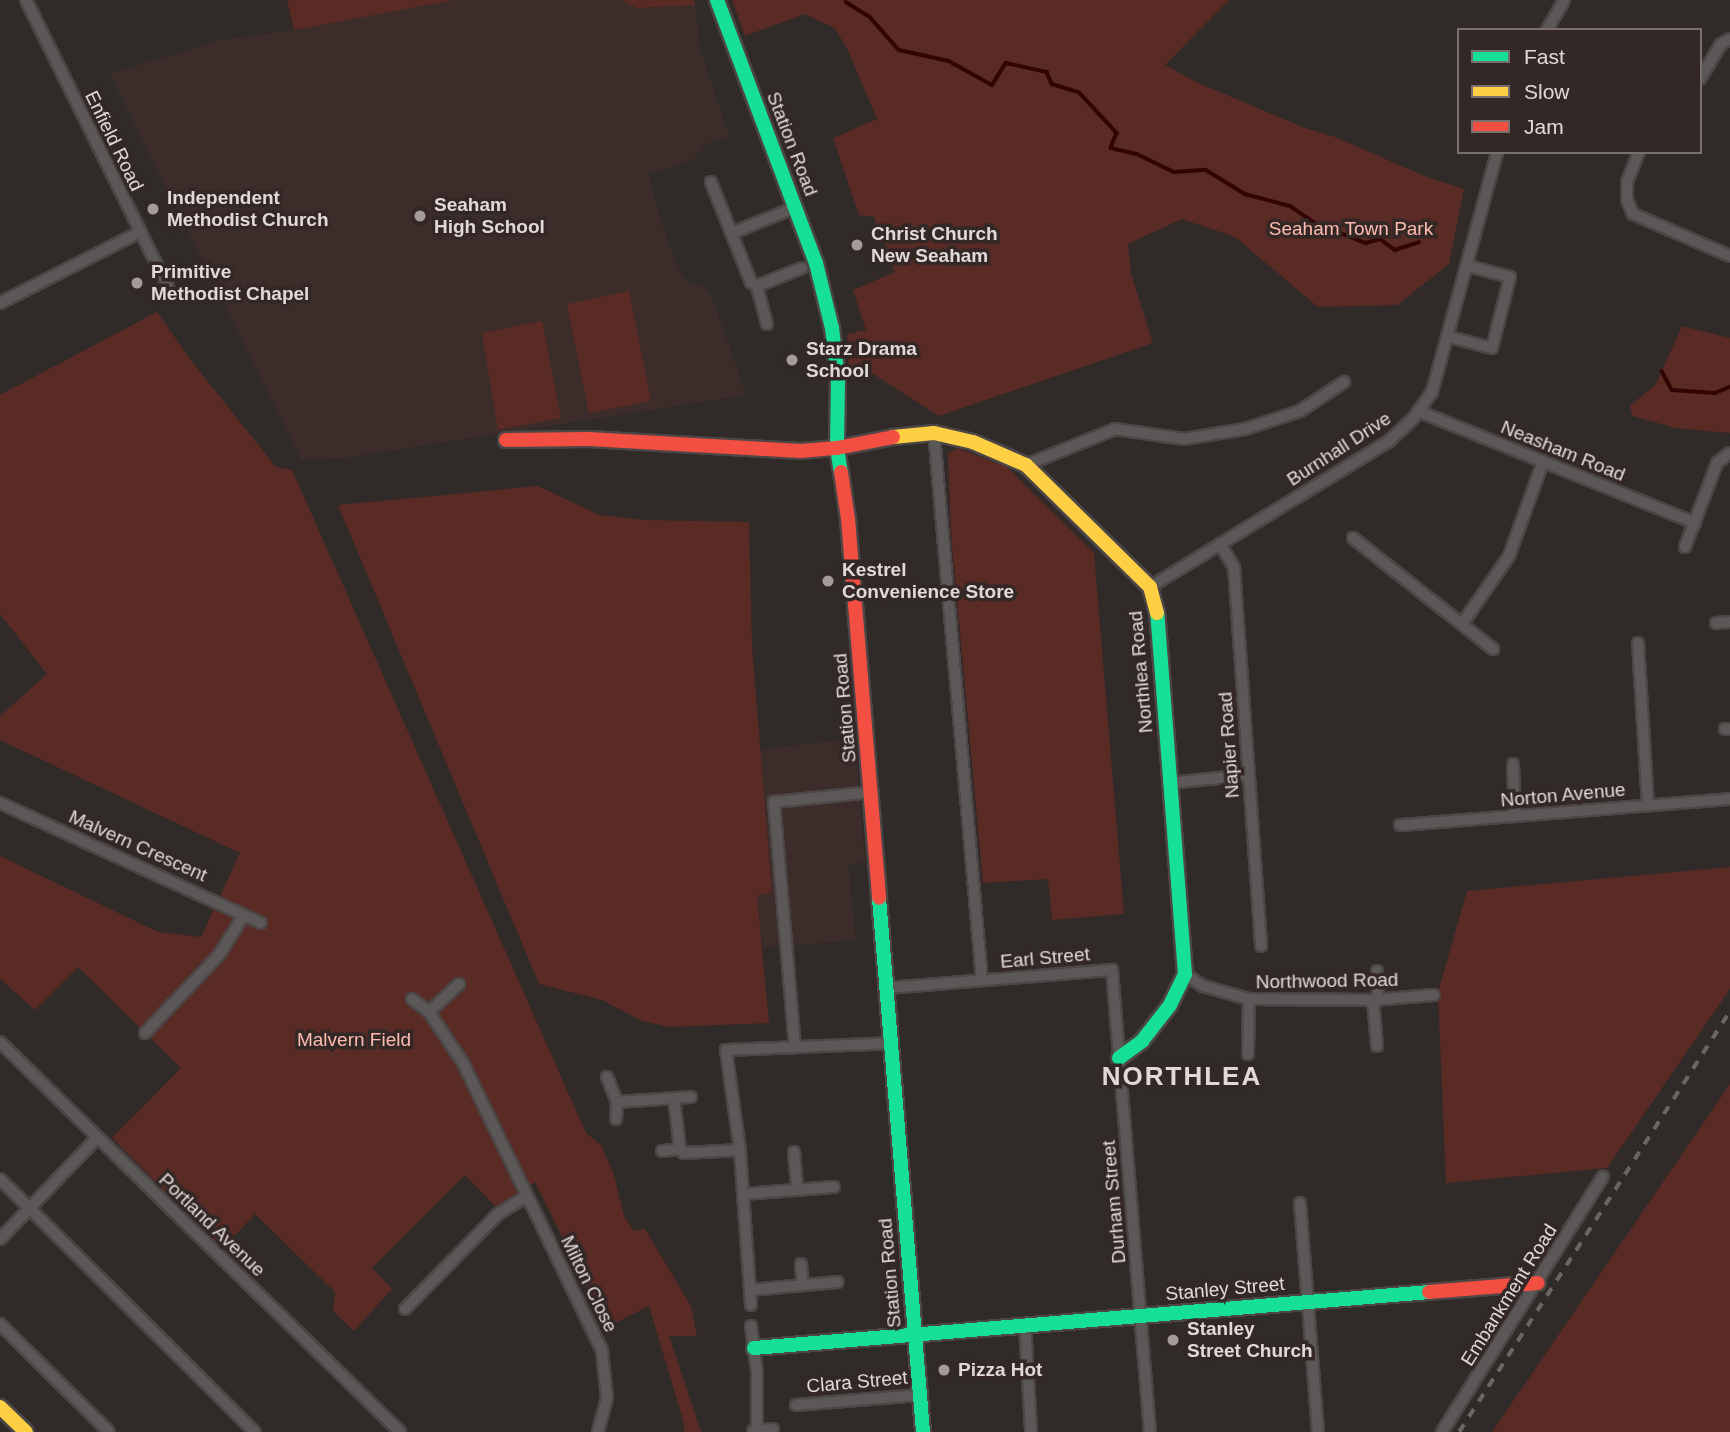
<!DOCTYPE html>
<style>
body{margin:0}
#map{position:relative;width:1730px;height:1432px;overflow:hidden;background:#302a29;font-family:Helvetica,sans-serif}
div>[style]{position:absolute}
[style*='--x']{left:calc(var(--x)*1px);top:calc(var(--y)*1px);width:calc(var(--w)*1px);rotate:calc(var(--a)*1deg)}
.built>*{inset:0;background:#3d2d2a}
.green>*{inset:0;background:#5a2a24}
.stream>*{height:3.5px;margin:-1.75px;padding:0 1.75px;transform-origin:1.75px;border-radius:1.75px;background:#320404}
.roads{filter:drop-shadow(2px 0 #4c4646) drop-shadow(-2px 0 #4c4646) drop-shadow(0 2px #4c4646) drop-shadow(0 -2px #4c4646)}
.street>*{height:10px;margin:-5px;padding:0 5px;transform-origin:5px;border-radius:5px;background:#5c5857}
.fast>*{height:14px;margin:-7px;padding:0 7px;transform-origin:7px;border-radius:7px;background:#16e098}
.slow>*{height:14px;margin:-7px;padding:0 7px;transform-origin:7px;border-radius:7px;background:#ffcf43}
.jam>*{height:14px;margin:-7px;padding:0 7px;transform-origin:7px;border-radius:7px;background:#f24e42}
.rail>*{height:3.5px;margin-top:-1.75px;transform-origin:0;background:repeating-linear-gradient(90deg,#6a6665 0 9px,transparent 0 18px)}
.dots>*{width:19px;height:19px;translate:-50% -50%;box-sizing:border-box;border:4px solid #332826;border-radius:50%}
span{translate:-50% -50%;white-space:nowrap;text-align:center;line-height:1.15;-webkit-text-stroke:7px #332826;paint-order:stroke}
.street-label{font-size:19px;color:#e1d9d8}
.poi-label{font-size:19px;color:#e1d9d8;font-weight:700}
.left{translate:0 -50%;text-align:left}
.park-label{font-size:19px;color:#febbb0}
.district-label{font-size:26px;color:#e1d9d8;font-weight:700;letter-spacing:2px}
.legend{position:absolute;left:1457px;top:28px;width:245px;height:126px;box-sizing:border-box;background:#332826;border:2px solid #796f6d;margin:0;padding:9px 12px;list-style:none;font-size:21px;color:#e1d9d8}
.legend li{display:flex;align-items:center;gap:14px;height:35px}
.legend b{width:35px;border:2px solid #796f6d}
</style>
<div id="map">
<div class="built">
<i style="clip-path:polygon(413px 0,622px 0,637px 8px,695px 5px,700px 49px,729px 136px,708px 143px,693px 160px,648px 174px,666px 237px,682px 275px,689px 282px,704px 287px,712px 297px,746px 395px,351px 457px,302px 460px,110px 74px,221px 40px,294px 30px)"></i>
<i style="clip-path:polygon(855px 739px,865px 862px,848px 865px,856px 940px,763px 948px,757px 894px,772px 893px,760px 749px)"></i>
</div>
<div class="green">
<i style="clip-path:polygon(287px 0,454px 0,294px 30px)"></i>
<i style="clip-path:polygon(622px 0,694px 0,695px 5px,637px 8px)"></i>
<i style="clip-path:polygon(732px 0,1229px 0,1165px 65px,1198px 83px,1305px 128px,1335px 137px,1427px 177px,1464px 189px,1449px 264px,1397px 305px,1318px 307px,1235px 237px,1182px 219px,1128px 244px,1131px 274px,1153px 343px,939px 416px,870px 372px,849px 374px,847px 334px,866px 330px,853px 290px,895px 272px,874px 217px,859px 215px,833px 138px,877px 119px,846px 46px,834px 28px,805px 14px,745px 36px)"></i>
<i style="clip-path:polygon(629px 291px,651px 401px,589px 413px,567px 304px)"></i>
<i style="clip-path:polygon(157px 312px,193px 363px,276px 467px,292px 470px,586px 1133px,601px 1145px,614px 1175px,624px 1216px,634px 1231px,645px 1229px,691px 1306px,697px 1336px,669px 1336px,701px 1432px,683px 1432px,685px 1427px,649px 1306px,607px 1327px,535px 1182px,497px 1208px,465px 1175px,372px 1268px,392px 1289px,354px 1331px,333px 1311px,335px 1292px,255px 1214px,222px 1249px,112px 1138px,181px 1068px,78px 967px,35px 1010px,0 979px,0 856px,158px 932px,201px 937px,240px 853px,0 740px,0 716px,47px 674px,0 614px,0 395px)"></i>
<i style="clip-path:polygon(542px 321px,561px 418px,498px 430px,482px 333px)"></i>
<i style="clip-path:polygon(1682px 326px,1730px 338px,1730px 433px,1676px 428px,1632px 416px,1630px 406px,1656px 384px)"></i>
<i style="clip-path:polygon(957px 448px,1007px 467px,1094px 553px,1124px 914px,1052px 920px,1048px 879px,983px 883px,951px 534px,948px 454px)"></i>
<i style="clip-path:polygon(538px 486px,599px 515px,644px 520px,749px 522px,752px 646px,772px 893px,757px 895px,769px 1023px,669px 1027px,642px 1021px,602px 1000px,539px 984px,338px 505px)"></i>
<i style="clip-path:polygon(1730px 867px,1730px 989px,1607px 1168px,1446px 1183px,1438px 992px,1467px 891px)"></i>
<i style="clip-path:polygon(1730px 1084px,1730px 1432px,1492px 1432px)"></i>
</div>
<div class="stream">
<i style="--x:846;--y:2;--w:28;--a:32"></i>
<i style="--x:870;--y:17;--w:44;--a:48.7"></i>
<i style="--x:899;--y:50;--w:51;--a:12.4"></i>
<i style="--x:949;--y:61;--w:49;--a:29.2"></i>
<i style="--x:992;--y:85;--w:26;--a:-58"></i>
<i style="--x:1006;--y:63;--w:42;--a:12.4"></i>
<i style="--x:1047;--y:72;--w:13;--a:67"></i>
<i style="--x:1052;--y:84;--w:28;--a:17"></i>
<i style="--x:1079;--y:92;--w:56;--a:47.2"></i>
<i style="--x:1117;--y:133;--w:16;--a:112"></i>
<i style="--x:1111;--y:148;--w:27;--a:13"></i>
<i style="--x:1137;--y:154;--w:41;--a:25.9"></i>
<i style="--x:1174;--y:172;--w:32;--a:-4"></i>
<i style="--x:1206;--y:170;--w:46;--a:31.6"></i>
<i style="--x:1245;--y:194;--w:47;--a:14.9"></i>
<i style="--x:1290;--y:206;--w:32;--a:34"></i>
<i style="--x:1317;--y:224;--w:53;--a:21.2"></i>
<i style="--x:1366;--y:243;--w:15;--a:-16"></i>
<i style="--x:1380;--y:239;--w:19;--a:36"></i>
<i style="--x:1395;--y:250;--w:25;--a:-18"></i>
<i style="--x:1662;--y:371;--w:21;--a:62"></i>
<i style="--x:1672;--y:390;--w:43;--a:4"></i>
<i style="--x:1715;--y:393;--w:16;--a:-22"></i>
</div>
<div class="roads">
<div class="street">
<i style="--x:26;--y:0;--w:330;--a:63.7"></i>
<i style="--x:1547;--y:30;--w:34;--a:-60"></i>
<i style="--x:1700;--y:79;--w:41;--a:-59"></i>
<i style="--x:1721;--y:44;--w:10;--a:-29"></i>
<i style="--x:1639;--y:152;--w:32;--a:112"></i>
<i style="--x:1627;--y:182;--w:18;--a:90"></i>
<i style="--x:1627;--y:200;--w:15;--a:67"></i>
<i style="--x:1633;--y:214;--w:106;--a:23.4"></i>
<i style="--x:711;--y:182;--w:108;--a:68.2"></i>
<i style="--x:751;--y:282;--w:7;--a:34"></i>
<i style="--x:732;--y:233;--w:69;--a:-22.1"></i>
<i style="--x:0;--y:303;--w:157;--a:-26.9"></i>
<i style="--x:767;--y:324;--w:39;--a:-105"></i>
<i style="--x:757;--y:286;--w:48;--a:-21.8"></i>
<i style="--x:1449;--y:337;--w:44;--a:14.3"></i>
<i style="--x:1492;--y:348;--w:73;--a:-75.8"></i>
<i style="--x:1510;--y:277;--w:43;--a:-165.3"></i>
<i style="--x:1418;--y:411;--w:299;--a:22"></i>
<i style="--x:934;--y:433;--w:549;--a:84.99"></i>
<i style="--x:1026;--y:465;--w:96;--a:-22"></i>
<i style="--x:1115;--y:429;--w:70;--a:8.2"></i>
<i style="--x:1184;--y:439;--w:62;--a:-9.3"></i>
<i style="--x:1245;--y:429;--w:58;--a:-18.1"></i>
<i style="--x:1300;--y:411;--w:53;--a:-33.4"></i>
<i style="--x:1353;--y:538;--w:179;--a:38.4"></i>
<i style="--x:1220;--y:544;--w:27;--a:59"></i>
<i style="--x:1234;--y:567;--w:380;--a:85.9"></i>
<i style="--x:1685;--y:547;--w:90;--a:-69.1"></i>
<i style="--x:1717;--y:463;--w:16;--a:-38"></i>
<i style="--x:1150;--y:587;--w:280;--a:-31.4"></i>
<i style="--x:1389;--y:441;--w:33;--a:-43"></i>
<i style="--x:1413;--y:419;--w:33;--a:-55"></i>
<i style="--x:1432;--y:392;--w:249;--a:-74.8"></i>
<i style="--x:1716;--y:623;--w:14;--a:-4"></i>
<i style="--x:1462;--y:624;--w:83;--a:-55.3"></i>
<i style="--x:1509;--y:556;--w:100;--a:-70.1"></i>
<i style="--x:1638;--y:643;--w:162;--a:86.5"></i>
<i style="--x:1725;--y:729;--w:5;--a:0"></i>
<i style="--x:1513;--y:764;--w:52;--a:87.8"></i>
<i style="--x:1170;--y:783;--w:79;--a:-5.8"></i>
<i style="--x:0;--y:803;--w:287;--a:24.7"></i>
<i style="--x:1400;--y:825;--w:331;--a:-4.5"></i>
<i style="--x:1377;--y:971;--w:29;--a:88"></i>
<i style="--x:1185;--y:974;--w:22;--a:34"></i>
<i style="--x:1203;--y:986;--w:48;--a:15.8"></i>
<i style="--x:1249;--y:999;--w:124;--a:0.5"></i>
<i style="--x:1373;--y:1000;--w:61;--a:-4.7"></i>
<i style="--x:887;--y:988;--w:226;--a:-4.6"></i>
<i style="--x:1112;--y:970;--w:464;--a:85.3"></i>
<i style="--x:412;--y:999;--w:21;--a:37"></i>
<i style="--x:429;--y:1012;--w:61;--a:56.3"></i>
<i style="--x:463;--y:1063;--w:320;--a:64.2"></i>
<i style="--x:602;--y:1351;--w:47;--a:83.9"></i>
<i style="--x:607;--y:1398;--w:35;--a:105"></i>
<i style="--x:1373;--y:1000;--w:46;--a:85"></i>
<i style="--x:429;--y:1012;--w:41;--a:-43"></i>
<i style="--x:145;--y:1033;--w:108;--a:-46.5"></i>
<i style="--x:219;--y:955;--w:47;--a:-58"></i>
<i style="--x:0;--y:1042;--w:559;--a:44.27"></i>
<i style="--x:795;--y:1047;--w:246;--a:-94.9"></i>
<i style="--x:774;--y:802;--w:99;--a:-5.8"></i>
<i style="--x:1248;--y:1054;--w:55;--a:-89"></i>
<i style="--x:607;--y:1077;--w:27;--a:68"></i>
<i style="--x:617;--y:1102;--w:17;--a:93"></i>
<i style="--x:674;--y:1098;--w:51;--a:83.3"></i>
<i style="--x:680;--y:1149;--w:6;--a:45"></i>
<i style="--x:684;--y:1153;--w:56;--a:-3.1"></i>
<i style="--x:617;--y:1102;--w:74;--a:-3.9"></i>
<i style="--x:662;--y:1151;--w:18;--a:-6"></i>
<i style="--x:794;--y:1152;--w:38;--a:85"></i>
<i style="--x:0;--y:1179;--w:359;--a:44.8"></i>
<i style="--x:743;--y:1194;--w:91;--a:-4.4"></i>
<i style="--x:1300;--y:1203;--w:230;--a:85.5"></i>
<i style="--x:0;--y:1239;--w:140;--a:-46.2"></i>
<i style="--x:801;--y:1264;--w:21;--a:85"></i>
<i style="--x:750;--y:1290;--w:88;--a:-5.2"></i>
<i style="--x:751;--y:1305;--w:155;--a:-94.1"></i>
<i style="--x:740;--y:1150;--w:101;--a:-98"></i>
<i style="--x:726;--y:1050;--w:165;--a:-2.4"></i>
<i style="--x:405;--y:1309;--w:133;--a:-45.6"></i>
<i style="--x:498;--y:1214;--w:34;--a:-32"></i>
<i style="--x:0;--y:1324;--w:153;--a:44.7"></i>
<i style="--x:1025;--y:1324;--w:108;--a:86.8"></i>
<i style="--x:751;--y:1326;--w:46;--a:82.6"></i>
<i style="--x:757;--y:1372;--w:58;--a:90"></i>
<i style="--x:796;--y:1405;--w:124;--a:-4.6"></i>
<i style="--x:753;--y:1431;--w:20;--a:-6"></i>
<i style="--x:1442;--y:1432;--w:302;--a:-57.8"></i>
</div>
<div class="fast">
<i style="--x:717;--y:0;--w:281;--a:69.4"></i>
<i style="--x:816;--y:263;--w:67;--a:76.2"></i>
<i style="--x:832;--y:328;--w:50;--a:83.2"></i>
<i style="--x:838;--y:378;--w:70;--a:90.8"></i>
<i style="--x:837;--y:448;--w:24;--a:81"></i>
<i style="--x:879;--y:898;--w:536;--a:85.29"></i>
<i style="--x:1119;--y:1058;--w:29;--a:-36"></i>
<i style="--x:1142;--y:1041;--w:46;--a:-52.1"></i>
<i style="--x:1170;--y:1005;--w:34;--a:-64"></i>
<i style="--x:1185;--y:974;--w:362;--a:-94.4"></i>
<i style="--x:754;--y:1348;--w:677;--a:-4.74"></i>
</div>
<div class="slow">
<i style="--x:893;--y:437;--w:41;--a:-5.6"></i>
<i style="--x:934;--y:433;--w:40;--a:13"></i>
<i style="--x:973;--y:442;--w:58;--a:23.5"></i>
<i style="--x:1026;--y:465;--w:174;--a:44.5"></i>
<i style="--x:1150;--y:587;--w:27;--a:75"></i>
<i style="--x:0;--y:1407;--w:36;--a:44"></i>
</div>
<div class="jam">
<i style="--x:506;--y:440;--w:82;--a:-0.7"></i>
<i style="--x:588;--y:439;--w:213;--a:3.2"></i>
<i style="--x:801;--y:451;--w:36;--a:-5"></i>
<i style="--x:837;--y:448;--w:57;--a:-11.1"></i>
<i style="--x:841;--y:472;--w:48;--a:81.5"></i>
<i style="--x:848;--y:519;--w:380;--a:85.3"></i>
<i style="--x:1429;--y:1292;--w:109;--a:-4.7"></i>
</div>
</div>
<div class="rail">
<i style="--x:1459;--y:1432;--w:501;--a:-57.23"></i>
</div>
<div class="dots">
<i style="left:153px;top:209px;background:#a39c9b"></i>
<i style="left:420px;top:216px;background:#a39c9b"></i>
<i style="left:857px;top:245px;background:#a39c9b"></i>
<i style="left:137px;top:283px;background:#a39c9b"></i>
<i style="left:792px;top:360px;background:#a39c9b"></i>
<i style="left:828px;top:581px;background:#a39c9b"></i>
<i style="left:1173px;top:1340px;background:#a39c9b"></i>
<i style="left:944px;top:1370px;background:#a39c9b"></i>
</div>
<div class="street-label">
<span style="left:114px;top:141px;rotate:64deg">Enfield Road</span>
<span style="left:792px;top:144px;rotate:69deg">Station Road</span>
<span style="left:1339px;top:449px;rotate:-33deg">Burnhall Drive</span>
<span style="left:1563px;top:451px;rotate:22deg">Neasham Road</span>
<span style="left:1141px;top:672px;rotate:-95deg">Northlea Road</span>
<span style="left:845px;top:708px;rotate:-95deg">Station Road</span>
<span style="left:1229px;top:745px;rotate:-94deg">Napier Road</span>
<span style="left:1563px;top:795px;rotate:-5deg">Norton Avenue</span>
<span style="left:138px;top:846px;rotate:24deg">Malvern Crescent</span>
<span style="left:1045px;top:958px;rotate:-5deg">Earl Street</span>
<span style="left:1327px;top:981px;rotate:-1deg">Northwood Road</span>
<span style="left:1114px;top:1202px;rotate:-95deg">Durham Street</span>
<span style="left:212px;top:1225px;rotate:44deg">Portland Avenue</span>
<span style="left:890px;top:1273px;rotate:-95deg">Station Road</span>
<span style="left:589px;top:1284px;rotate:64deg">Milton Close</span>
<span style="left:1225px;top:1289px;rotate:-5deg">Stanley Street</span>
<span style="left:1509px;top:1295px;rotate:-58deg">Embankment Road</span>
<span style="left:857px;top:1382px;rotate:-5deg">Clara Street</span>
</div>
<div class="poi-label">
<span class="left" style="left:167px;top:209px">Independent<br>Methodist Church</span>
<span class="left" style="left:434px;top:216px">Seaham<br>High School</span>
<span class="left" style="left:871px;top:245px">Christ Church<br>New Seaham</span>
<span class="left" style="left:151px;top:283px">Primitive<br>Methodist Chapel</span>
<span class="left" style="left:806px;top:360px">Starz Drama<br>School</span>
<span class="left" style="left:842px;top:581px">Kestrel<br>Convenience Store</span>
<span class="left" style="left:1187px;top:1340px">Stanley<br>Street Church</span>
<span class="left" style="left:958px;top:1370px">Pizza Hot</span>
</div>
<div class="park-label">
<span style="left:1351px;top:229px">Seaham Town Park</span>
<span style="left:354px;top:1040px">Malvern Field</span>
</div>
<div class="district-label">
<span style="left:1182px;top:1077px">NORTHLEA</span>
</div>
<ul class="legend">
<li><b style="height:9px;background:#16e098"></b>Fast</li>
<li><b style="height:9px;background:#ffcf43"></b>Slow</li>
<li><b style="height:9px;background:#f24e42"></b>Jam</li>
</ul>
</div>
